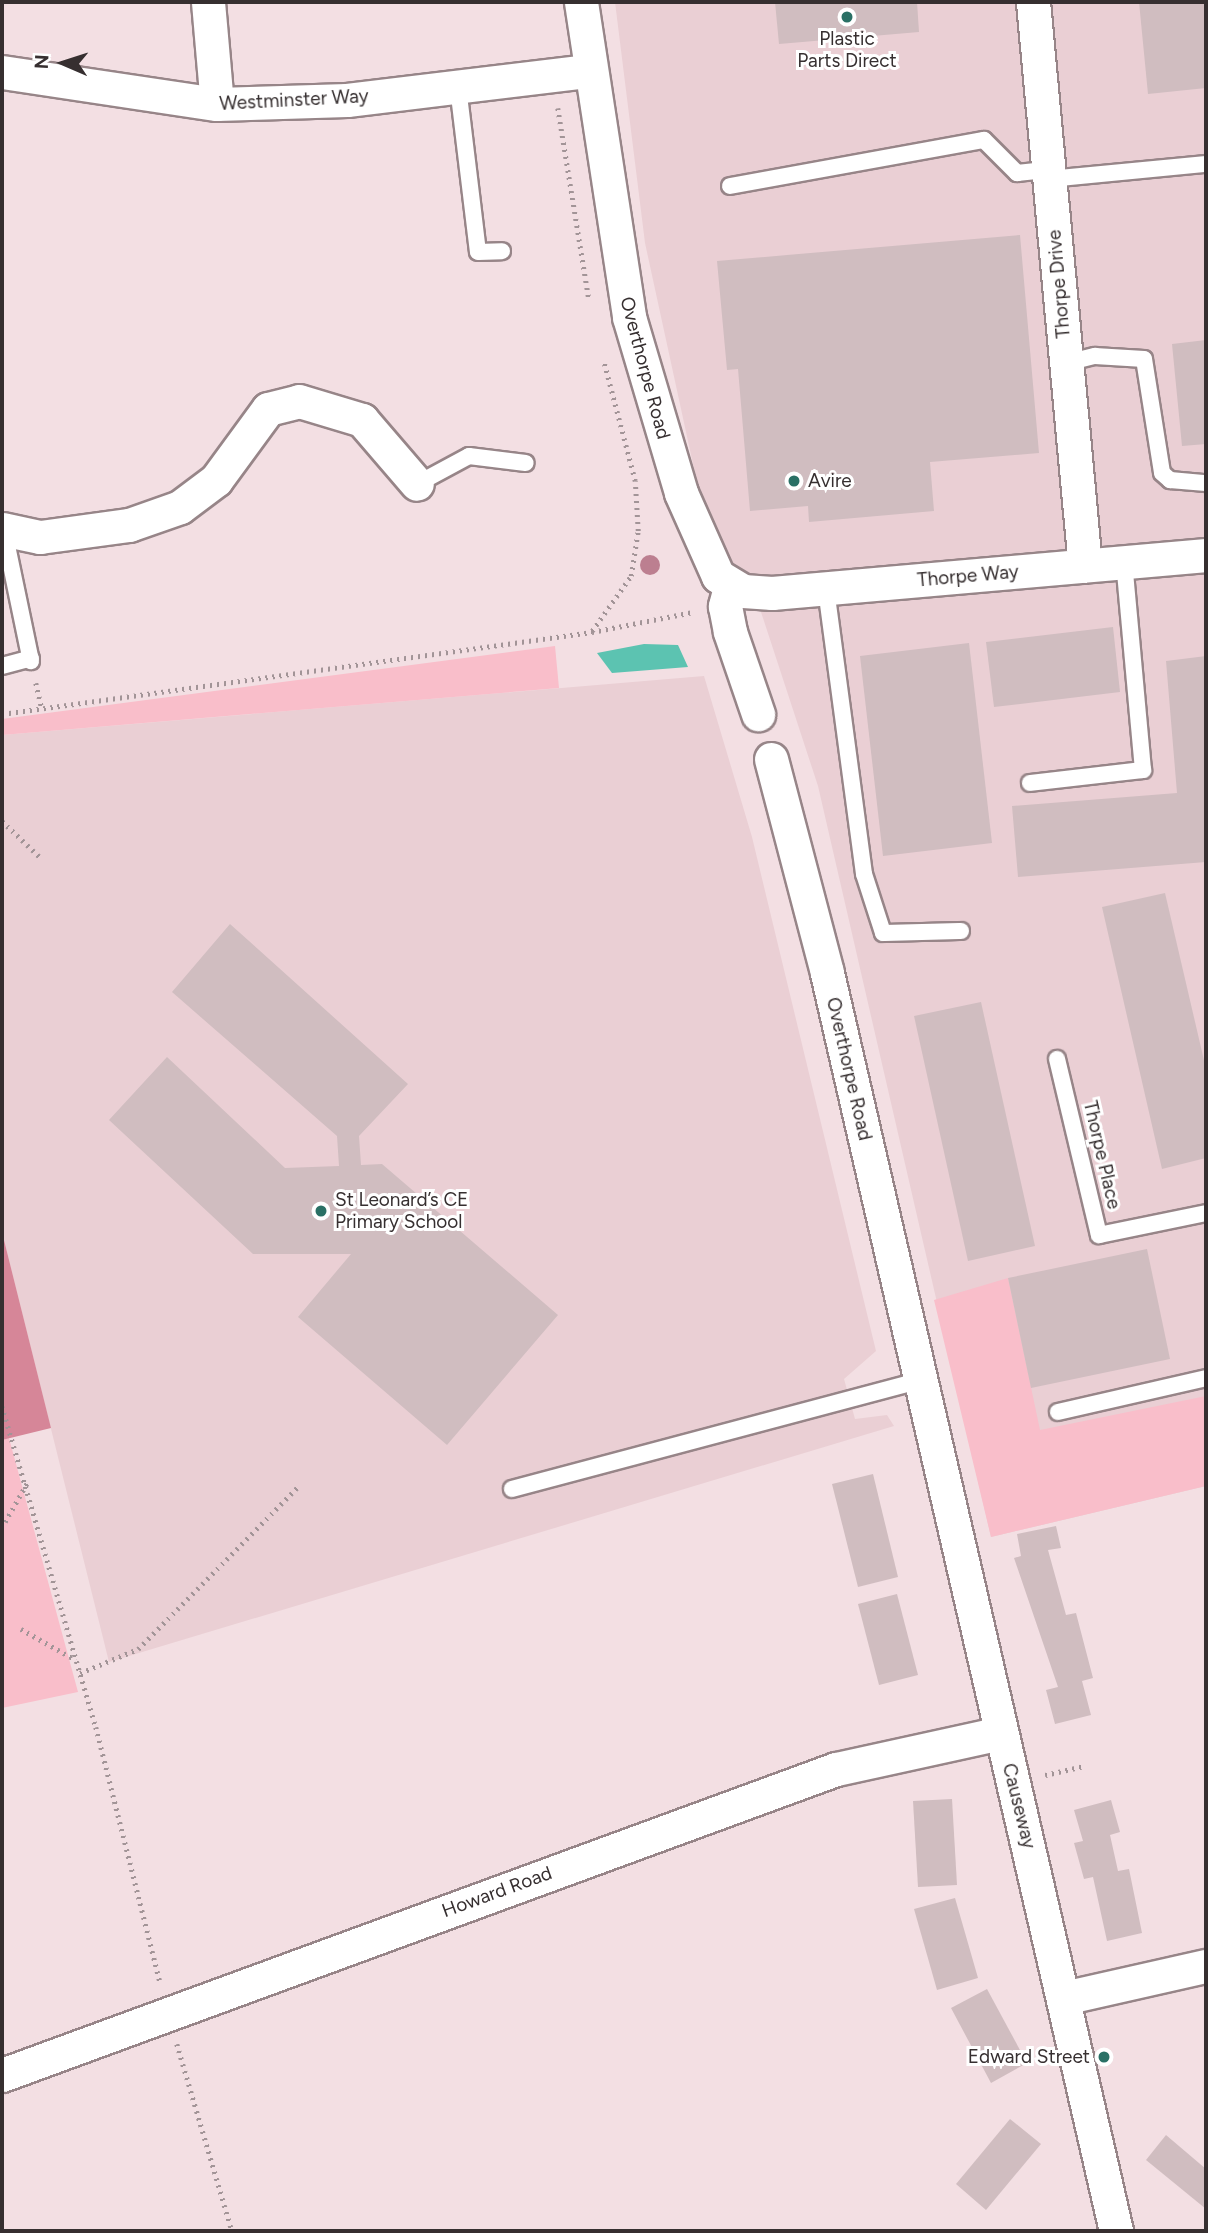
<!DOCTYPE html>
<meta charset="utf-8">
<style>
body{margin:0}
#map{position:relative;width:1208px;height:2233px;overflow:hidden;background:#f3dfe3;font-family:Figtree,sans-serif}
div>[style]{position:absolute}
[style*='--x']{left:calc(var(--x)*1px);top:calc(var(--y)*1px);width:calc(var(--w)*1px);rotate:calc(var(--a)*1deg)}
.built>*{inset:0;background:#eacfd4}
.green>*{inset:0;background:#f9beca}
.forest>*{inset:0;background:#d68698}
.water>*{inset:0;background:#5cc3b1}
.building>*{inset:0;background:#d0bdc0}
.path>*{height:4.5px;margin-top:-2.25px;transform-origin:0;background:repeating-linear-gradient(90deg,#a29497 0 2px,transparent 0 7px)}
.roads{filter:drop-shadow(2px 0 #978588) drop-shadow(-2px 0 #978588) drop-shadow(0 2px #978588) drop-shadow(0 -2px #978588)}
.service>*{height:16px;margin:-8px;padding:0 8px;transform-origin:8px;border-radius:8px;background:#fff}
.minor>*{height:33px;margin:-16.5px;padding:0 16.5px;transform-origin:16.5px;border-radius:16.5px;background:#fff}
.trees>*{width:20px;height:20px;margin:-10px;border-radius:50%;background:#bc7f90}
.dots>*{width:19px;height:19px;translate:-50% -50%;box-sizing:border-box;border:4px solid #fff;border-radius:50%}
span{translate:-50% -50%;white-space:nowrap;text-align:center;line-height:1.15;-webkit-text-stroke:6px #fff;paint-order:stroke}
.poi-label{font-size:19px;color:#362f30}
.left{translate:0 -50%;text-align:left}
.right{translate:-100% -50%;text-align:right}
.street-label{font-size:19px;color:#362f30}
.frame{position:absolute;inset:0;border:4px solid #362f30;pointer-events:none}
.north{position:absolute;left:28px;top:28px;width:70px;height:70px;-webkit-text-stroke:5px #fff;paint-order:stroke;rotate:273deg;font-size:19px;font-weight:700;line-height:28px;text-align:center;color:#362f30}
.north::after{content:'';display:block;margin:auto;width:24px;height:32px;background:#362f30;clip-path:polygon(50% 0,100% 100%,50% 72%,0 100%)}
</style>
<div id="map">
<div class="built">
<i style="clip-path:polygon(615px 2px,1206px 2px,1206px 1486px,991px 1537px,818px 786px,761px 612px,706px 524px,645px 243px)"></i>
<i style="clip-path:polygon(704px 676px,752px 837px,876px 1351px,844px 1379px,855px 1419px,887px 1415px,894px 1426px,109px 1662px,2px 1232px,2px 735px)"></i>
</div>
<div class="green">
<i style="clip-path:polygon(555px 646px,559px 688px,2px 735px,2px 719px)"></i>
<i style="clip-path:polygon(1008px 1278px,1040px 1430px,1206px 1396px,1206px 1486px,991px 1537px,934px 1300px)"></i>
<i style="clip-path:polygon(9px 1438px,78px 1692px,2px 1708px,2px 1440px)"></i>
</div>
<div class="forest">
<i style="clip-path:polygon(2px 1232px,51px 1428px,2px 1440px)"></i>
</div>
<div class="water">
<i style="clip-path:polygon(644px 644px,678px 645px,688px 667px,612px 673px,597px 653px)"></i>
</div>
<div class="building">
<i style="clip-path:polygon(775px 2px,917px 2px,919px 32px,779px 44px)"></i>
<i style="clip-path:polygon(1139px 2px,1206px 2px,1206px 88px,1148px 94px)"></i>
<i style="clip-path:polygon(1020px 235px,1039px 453px,930px 462px,934px 511px,809px 522px,808px 506px,750px 511px,738px 369px,727px 370px,717px 261px)"></i>
<i style="clip-path:polygon(1206px 340px,1206px 444px,1182px 446px,1172px 344px)"></i>
<i style="clip-path:polygon(1113px 627px,1120px 692px,994px 707px,986px 642px)"></i>
<i style="clip-path:polygon(969px 643px,992px 843px,883px 856px,860px 656px)"></i>
<i style="clip-path:polygon(1206px 656px,1206px 862px,1018px 877px,1012px 806px,1177px 793px,1166px 661px)"></i>
<i style="clip-path:polygon(1165px 893px,1206px 1069px,1206px 1158px,1162px 1169px,1102px 907px)"></i>
<i style="clip-path:polygon(230px 924px,408px 1084px,359px 1136px,361px 1165px,382px 1164px,558px 1315px,447px 1445px,298px 1317px,351px 1254px,253px 1254px,109px 1120px,167px 1057px,285px 1168px,339px 1166px,337px 1136px,172px 992px)"></i>
<i style="clip-path:polygon(981px 1002px,1035px 1246px,968px 1261px,914px 1016px)"></i>
<i style="clip-path:polygon(1147px 1249px,1170px 1359px,1031px 1388px,1008px 1278px)"></i>
<i style="clip-path:polygon(873px 1474px,898px 1577px,858px 1587px,832px 1484px)"></i>
<i style="clip-path:polygon(1056px 1526px,1061px 1548px,1048px 1550px,1066px 1615px,1076px 1613px,1093px 1678px,1082px 1681px,1091px 1715px,1055px 1724px,1046px 1690px,1058px 1687px,1014px 1558px,1021px 1556px,1017px 1534px)"></i>
<i style="clip-path:polygon(897px 1594px,918px 1675px,879px 1685px,858px 1604px)"></i>
<i style="clip-path:polygon(952px 1799px,957px 1885px,918px 1887px,913px 1801px)"></i>
<i style="clip-path:polygon(1111px 1800px,1120px 1832px,1110px 1835px,1118px 1871px,1129px 1869px,1142px 1933px,1107px 1941px,1093px 1877px,1084px 1879px,1074px 1843px,1083px 1841px,1074px 1810px)"></i>
<i style="clip-path:polygon(955px 1898px,978px 1978px,937px 1990px,914px 1909px)"></i>
<i style="clip-path:polygon(987px 1989px,1027px 2063px,991px 2083px,951px 2008px)"></i>
<i style="clip-path:polygon(1010px 2119px,1041px 2144px,986px 2210px,956px 2184px)"></i>
<i style="clip-path:polygon(1166px 2135px,1206px 2169px,1206px 2209px,1146px 2160px)"></i>
</div>
<div class="path">
<i style="--x:558;--y:108;--w:194;--a:80.8"></i>
<i style="--x:592;--y:631;--w:67;--a:-54.7"></i>
<i style="--x:631;--y:576;--w:46;--a:-81.2"></i>
<i style="--x:638;--y:531;--w:50;--a:-93.4"></i>
<i style="--x:635;--y:481;--w:122;--a:-104.7"></i>
<i style="--x:36;--y:683;--w:27;--a:77"></i>
<i style="--x:2;--y:714;--w:596;--a:-7.91"></i>
<i style="--x:592;--y:632;--w:103;--a:-11.2"></i>
<i style="--x:2;--y:821;--w:54;--a:43.5"></i>
<i style="--x:2;--y:1406;--w:334;--a:73.7"></i>
<i style="--x:96;--y:1727;--w:263;--a:75.9"></i>
<i style="--x:5;--y:1522;--w:45;--a:-60.6"></i>
<i style="--x:21;--y:1629;--w:63;--a:29.4"></i>
<i style="--x:80;--y:1673;--w:63;--a:-22.5"></i>
<i style="--x:138;--y:1649;--w:228;--a:-45.4"></i>
<i style="--x:1045;--y:1775;--w:40;--a:-13"></i>
<i style="--x:177;--y:2044;--w:195;--a:73.6"></i>
</div>
<div class="roads">
<div class="service">
<i style="--x:458;--y:87;--w:166;--a:83.1"></i>
<i style="--x:478;--y:252;--w:24;--a:-2"></i>
<i style="--x:1049;--y:179;--w:158;--a:-5.5"></i>
<i style="--x:730;--y:186;--w:258;--a:-10.3"></i>
<i style="--x:984;--y:140;--w:47;--a:45"></i>
<i style="--x:1017;--y:173;--w:31;--a:-6"></i>
<i style="--x:1066;--y:363;--w:30;--a:-14"></i>
<i style="--x:1095;--y:356;--w:49;--a:3.5"></i>
<i style="--x:1144;--y:359;--w:115;--a:81"></i>
<i style="--x:1162;--y:473;--w:11;--a:41"></i>
<i style="--x:1170;--y:480;--w:36;--a:5"></i>
<i style="--x:417;--y:484;--w:59;--a:-28.3"></i>
<i style="--x:469;--y:456;--w:57;--a:7"></i>
<i style="--x:4;--y:531;--w:133;--a:78.3"></i>
<i style="--x:826;--y:589;--w:288;--a:82.4"></i>
<i style="--x:864;--y:874;--w:62;--a:72.1"></i>
<i style="--x:883;--y:933;--w:78;--a:-1.5"></i>
<i style="--x:2;--y:666;--w:30;--a:-15"></i>
<i style="--x:1030;--y:783;--w:114;--a:-6.6"></i>
<i style="--x:1143;--y:770;--w:209;--a:-95.2"></i>
<i style="--x:1057;--y:1059;--w:181;--a:76.6"></i>
<i style="--x:1099;--y:1235;--w:109;--a:-11.6"></i>
<i style="--x:1058;--y:1412;--w:152;--a:-12.9"></i>
<i style="--x:512;--y:1489;--w:419;--a:-14.9"></i>
</div>
<div class="minor">
<i style="--x:208;--y:2;--w:102;--a:85"></i>
<i style="--x:581;--y:2;--w:319;--a:81.3"></i>
<i style="--x:629;--y:317;--w:184;--a:73.5"></i>
<i style="--x:681;--y:493;--w:91;--a:66"></i>
<i style="--x:718;--y:576;--w:29;--a:31"></i>
<i style="--x:743;--y:591;--w:29;--a:4"></i>
<i style="--x:772;--y:593;--w:436;--a:-5"></i>
<i style="--x:1033;--y:2;--w:566;--a:84.73"></i>
<i style="--x:2;--y:72;--w:217;--a:8.5"></i>
<i style="--x:217;--y:104;--w:130;--a:-1.8"></i>
<i style="--x:347;--y:100;--w:243;--a:-6.9"></i>
<i style="--x:2;--y:529;--w:39;--a:12"></i>
<i style="--x:40;--y:537;--w:90;--a:-7.7"></i>
<i style="--x:129;--y:525;--w:54;--a:-19.4"></i>
<i style="--x:180;--y:507;--w:45;--a:-36.9"></i>
<i style="--x:216;--y:480;--w:88;--a:-53.8"></i>
<i style="--x:268;--y:409;--w:32;--a:-14"></i>
<i style="--x:299;--y:401;--w:66;--a:16.8"></i>
<i style="--x:362;--y:420;--w:84;--a:49.3"></i>
<i style="--x:730;--y:587;--w:20;--a:105"></i>
<i style="--x:725;--y:606;--w:26;--a:79"></i>
<i style="--x:730;--y:632;--w:87;--a:71.1"></i>
<i style="--x:771;--y:759;--w:221;--a:75.3"></i>
<i style="--x:827;--y:973;--w:1291;--a:77.06"></i>
<i style="--x:1068;--y:1997;--w:141;--a:-12.7"></i>
<i style="--x:2;--y:2075;--w:888;--a:-20.15"></i>
<i style="--x:836;--y:1769;--w:169;--a:-12.3"></i>
</div>
</div>
<div class="trees">
<i style="left:650px;top:565px"></i>
</div>
<div class="dots">
<i style="left:847px;top:17px;background:#2a7065"></i>
<i style="left:794px;top:481px;background:#2a7065"></i>
<i style="left:321px;top:1211px;background:#2a7065"></i>
<i style="left:1104px;top:2057px;background:#2a7065"></i>
</div>
<div class="poi-label">
<span style="left:847px;top:50px">Plastic<br>Parts Direct</span>
<span class="left" style="left:808px;top:481px">Avire</span>
<span class="left" style="left:335px;top:1211px">St Leonard’s CE<br>Primary School</span>
<span class="right" style="left:1090px;top:2057px">Edward Street</span>
</div>
<div class="street-label">
<span style="left:294px;top:100px;rotate:-3deg">Westminster Way</span>
<span style="left:1059px;top:284px;rotate:-95deg">Thorpe Drive</span>
<span style="left:645px;top:368px;rotate:75deg">Overthorpe Road</span>
<span style="left:968px;top:576px;rotate:-5deg">Thorpe Way</span>
<span style="left:849px;top:1069px;rotate:77deg">Overthorpe Road</span>
<span style="left:1102px;top:1155px;rotate:77deg">Thorpe Place</span>
<span style="left:1019px;top:1806px;rotate:76deg">Causeway</span>
<span style="left:497px;top:1892px;rotate:-20deg">Howard Road</span>
</div>
<div class="frame"></div>
<div class="north">N</div>
</div>
